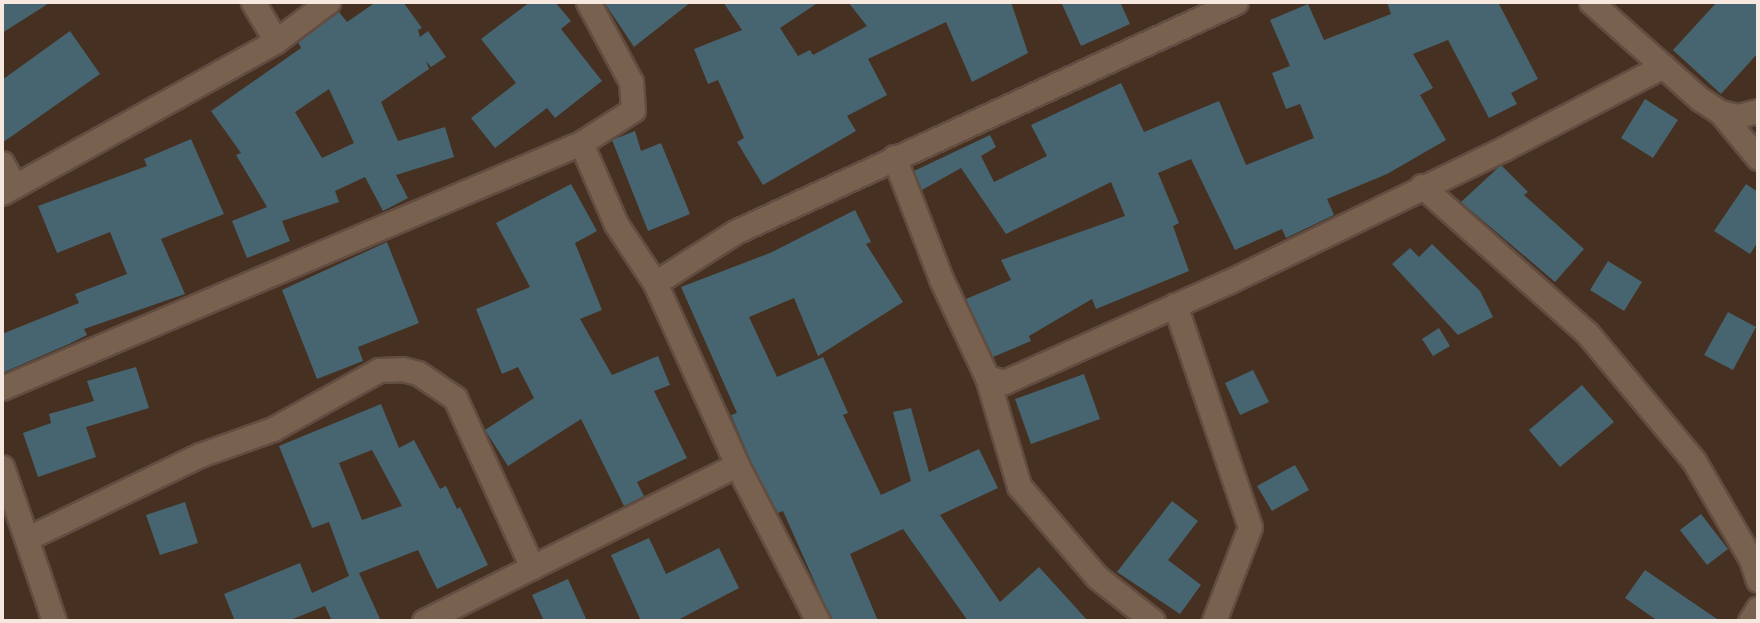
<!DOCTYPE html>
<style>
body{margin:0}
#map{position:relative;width:1760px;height:623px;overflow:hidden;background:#463021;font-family:"Space Grotesk",sans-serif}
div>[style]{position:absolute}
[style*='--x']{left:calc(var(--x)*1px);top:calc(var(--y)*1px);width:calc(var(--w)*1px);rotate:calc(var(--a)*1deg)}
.building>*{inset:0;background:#466570}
.roads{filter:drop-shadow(2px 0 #614d41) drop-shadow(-2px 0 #614d41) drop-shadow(0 2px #614d41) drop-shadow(0 -2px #614d41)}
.minor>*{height:23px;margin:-11.5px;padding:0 11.5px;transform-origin:11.5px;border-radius:11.5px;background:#796150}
span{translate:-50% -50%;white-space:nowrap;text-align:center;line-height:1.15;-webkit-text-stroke:6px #251b14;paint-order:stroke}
.frame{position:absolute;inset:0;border:4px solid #f7e8df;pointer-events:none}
</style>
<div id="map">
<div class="building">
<i style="clip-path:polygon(2px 2px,51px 2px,2px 33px)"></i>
<i style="clip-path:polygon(evenodd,376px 2px,403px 2px,422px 28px,418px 30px,420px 37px,428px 31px,446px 57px,431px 67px,426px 61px,429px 69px,381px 102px,398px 141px,445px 127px,454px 157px,396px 175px,408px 198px,383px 211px,365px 177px,335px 191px,339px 202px,282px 221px,290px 241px,247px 258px,232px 221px,267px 207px,236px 155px,241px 153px,211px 111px,301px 48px,298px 42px,339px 12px,347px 22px,376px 2px,329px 89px,354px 143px,322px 158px,295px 112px,329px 89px)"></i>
<i style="clip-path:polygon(530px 2px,555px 2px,571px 21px,561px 29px,602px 81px,555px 118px,547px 108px,495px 148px,471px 118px,516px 83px,481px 39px)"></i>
<i style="clip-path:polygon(604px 2px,691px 2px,634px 47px)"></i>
<i style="clip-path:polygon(723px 2px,819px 2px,780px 28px,798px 56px,810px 50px,813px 55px,867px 26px,848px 2px,1011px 2px,1028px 53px,972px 82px,946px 22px,868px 59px,887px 95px,847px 116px,856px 131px,763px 185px,737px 142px,744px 138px,718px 80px,708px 84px,694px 49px,742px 30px)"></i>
<i style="clip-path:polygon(1061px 2px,1120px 2px,1130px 24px,1081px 46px)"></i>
<i style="clip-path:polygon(1387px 2px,1498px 2px,1538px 79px,1511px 93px,1517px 104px,1489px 118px,1448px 40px,1413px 54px,1433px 88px,1420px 95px,1446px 140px,1387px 174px,1327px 199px,1334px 215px,1286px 238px,1282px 229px,1235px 250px,1191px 159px,1158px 173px,1179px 223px,1173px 226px,1189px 271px,1096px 309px,1092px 299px,1029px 336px,1031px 341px,993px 357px,966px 299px,1011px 280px,1001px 260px,1125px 216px,1111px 182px,1006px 234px,961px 168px,922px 190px,914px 171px,990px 135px,996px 147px,981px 156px,994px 182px,1047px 156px,1031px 125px,1121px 83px,1144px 132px,1219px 101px,1246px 165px,1314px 138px,1300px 104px,1286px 109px,1272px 73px,1290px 66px,1270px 20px,1308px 4px,1324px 40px,1391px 14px)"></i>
<i style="clip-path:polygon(1717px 2px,1758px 2px,1758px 53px,1721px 94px,1673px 50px)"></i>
<i style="clip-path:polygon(70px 31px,100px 74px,2px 143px,2px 80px)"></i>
<i style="clip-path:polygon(1645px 99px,1678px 120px,1653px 158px,1621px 138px)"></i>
<i style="clip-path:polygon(635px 131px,641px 151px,661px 143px,690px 214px,648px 231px,612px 140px)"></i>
<i style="clip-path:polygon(191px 139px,224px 214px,161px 239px,185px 294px,84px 329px,87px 335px,69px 344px,2px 373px,2px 334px,79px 303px,75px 294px,127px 274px,110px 232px,57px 253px,38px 206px,147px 166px,144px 159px)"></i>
<i style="clip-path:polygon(1501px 165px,1528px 192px,1524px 195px,1584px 249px,1555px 282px,1461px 202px)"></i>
<i style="clip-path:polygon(571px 184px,597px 231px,575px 243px,602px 310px,580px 319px,612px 375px,658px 356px,670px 385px,654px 391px,687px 458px,637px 482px,644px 496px,624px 506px,581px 419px,508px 466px,485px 430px,534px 398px,518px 367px,502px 374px,476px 309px,530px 287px,496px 223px)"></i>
<i style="clip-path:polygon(1746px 184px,1758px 192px,1758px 242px,1750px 254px,1714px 231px)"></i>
<i style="clip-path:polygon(855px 210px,871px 242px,866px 244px,903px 302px,818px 356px,794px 298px,749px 317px,777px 377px,823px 357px,848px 413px,843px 415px,881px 495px,911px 481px,893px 412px,911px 408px,929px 472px,979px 449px,998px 488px,940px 515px,1000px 602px,1039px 567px,1088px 621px,968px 621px,903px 529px,850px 554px,878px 621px,832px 621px,783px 511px,778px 513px,753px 466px,731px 415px,737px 413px,681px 287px,770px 253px)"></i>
<i style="clip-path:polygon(387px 242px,419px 323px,358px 347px,363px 361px,317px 379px,282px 290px)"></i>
<i style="clip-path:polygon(1432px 244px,1480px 291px,1493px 317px,1458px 335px,1392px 264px,1410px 248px,1419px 257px)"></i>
<i style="clip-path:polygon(1608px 261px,1642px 282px,1624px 311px,1590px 290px)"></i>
<i style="clip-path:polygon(1728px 312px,1756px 327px,1733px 370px,1704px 355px)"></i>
<i style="clip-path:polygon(1439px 328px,1450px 346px,1433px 356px,1422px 339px)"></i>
<i style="clip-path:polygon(136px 367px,149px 408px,86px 427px,96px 457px,38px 477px,23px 433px,51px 423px,49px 414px,94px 401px,87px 381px)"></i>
<i style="clip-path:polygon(1253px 370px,1269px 402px,1240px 415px,1225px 383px)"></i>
<i style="clip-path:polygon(1084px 374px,1100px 419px,1031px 444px,1015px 399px)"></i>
<i style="clip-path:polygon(1582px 385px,1614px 422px,1560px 467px,1529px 430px)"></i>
<i style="clip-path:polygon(evenodd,381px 404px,399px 448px,414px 440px,440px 489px,446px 486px,457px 509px,460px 507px,488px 565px,437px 589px,418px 550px,359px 573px,381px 621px,332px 621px,325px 606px,288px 621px,235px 621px,224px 594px,300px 563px,312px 593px,349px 576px,329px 522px,312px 528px,279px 446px,381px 404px,372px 450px,402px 506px,362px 520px,339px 463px,372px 450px)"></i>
<i style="clip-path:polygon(1295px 465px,1309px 490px,1272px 511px,1257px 486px)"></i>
<i style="clip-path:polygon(1172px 501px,1198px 521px,1168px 560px,1201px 585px,1180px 614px,1117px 572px)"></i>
<i style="clip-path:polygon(185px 502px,198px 543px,160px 555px,146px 515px)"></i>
<i style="clip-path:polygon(1701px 514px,1728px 549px,1707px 565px,1680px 530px)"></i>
<i style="clip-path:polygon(649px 538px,666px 574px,719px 548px,739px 588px,676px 621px,641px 621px,611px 555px)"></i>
<i style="clip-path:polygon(1645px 570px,1720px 621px,1658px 621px,1625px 598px)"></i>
<i style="clip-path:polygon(568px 579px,587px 621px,544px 621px,532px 595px)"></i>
</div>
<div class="roads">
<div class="minor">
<i style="--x:253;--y:2;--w:45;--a:59.5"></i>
<i style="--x:588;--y:2;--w:91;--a:61.7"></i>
<i style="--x:631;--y:82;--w:28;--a:86"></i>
<i style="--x:633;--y:110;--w:62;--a:147.6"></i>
<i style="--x:581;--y:143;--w:88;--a:66.6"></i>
<i style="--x:616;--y:224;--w:71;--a:56.5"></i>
<i style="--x:655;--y:283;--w:200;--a:65.7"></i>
<i style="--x:737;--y:465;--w:176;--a:62.6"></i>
<i style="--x:1591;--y:2;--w:146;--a:41.7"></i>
<i style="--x:1700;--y:99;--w:24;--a:33"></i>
<i style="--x:1720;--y:112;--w:18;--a:13"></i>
<i style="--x:1738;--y:116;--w:21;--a:-14"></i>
<i style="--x:1720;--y:112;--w:60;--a:50.4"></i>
<i style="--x:894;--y:157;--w:131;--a:68.9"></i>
<i style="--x:941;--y:279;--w:108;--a:64.9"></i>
<i style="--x:987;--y:377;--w:18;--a:16"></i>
<i style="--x:1004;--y:382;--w:245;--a:-24.1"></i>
<i style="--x:1228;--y:282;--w:308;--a:-25.8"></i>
<i style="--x:1505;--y:148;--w:178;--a:-27.4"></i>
<i style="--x:2;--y:163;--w:26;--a:61"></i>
<i style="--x:1422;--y:186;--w:221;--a:41.7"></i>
<i style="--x:1587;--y:333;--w:167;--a:50.1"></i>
<i style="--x:1694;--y:461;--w:113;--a:59.8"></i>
<i style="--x:1751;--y:559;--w:22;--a:72"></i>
<i style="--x:2;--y:193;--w:313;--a:-29"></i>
<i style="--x:276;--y:41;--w:65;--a:-36.9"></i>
<i style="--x:655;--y:283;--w:95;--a:-32.5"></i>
<i style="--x:735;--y:232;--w:551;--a:-24.66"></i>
<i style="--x:1175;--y:305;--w:234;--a:71.3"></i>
<i style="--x:1250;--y:527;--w:101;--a:111"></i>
<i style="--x:987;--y:377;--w:114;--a:73.6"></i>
<i style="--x:1019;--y:486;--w:120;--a:49.4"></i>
<i style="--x:1097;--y:577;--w:71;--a:38.2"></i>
<i style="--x:2;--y:388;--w:629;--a:-22.94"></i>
<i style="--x:2;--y:467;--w:163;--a:71.3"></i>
<i style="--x:28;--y:538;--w:191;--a:-25.8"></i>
<i style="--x:200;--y:455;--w:77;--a:-19.6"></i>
<i style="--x:273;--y:429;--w:121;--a:-29.1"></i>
<i style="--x:379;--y:370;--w:23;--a:-2"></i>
<i style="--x:402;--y:369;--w:16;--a:14"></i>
<i style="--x:418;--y:373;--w:45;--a:34"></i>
<i style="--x:455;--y:398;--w:186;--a:65.5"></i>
<i style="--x:424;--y:621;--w:350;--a:-26.5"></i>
<i style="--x:1750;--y:621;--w:15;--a:-58"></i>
</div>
</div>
<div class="frame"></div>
</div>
